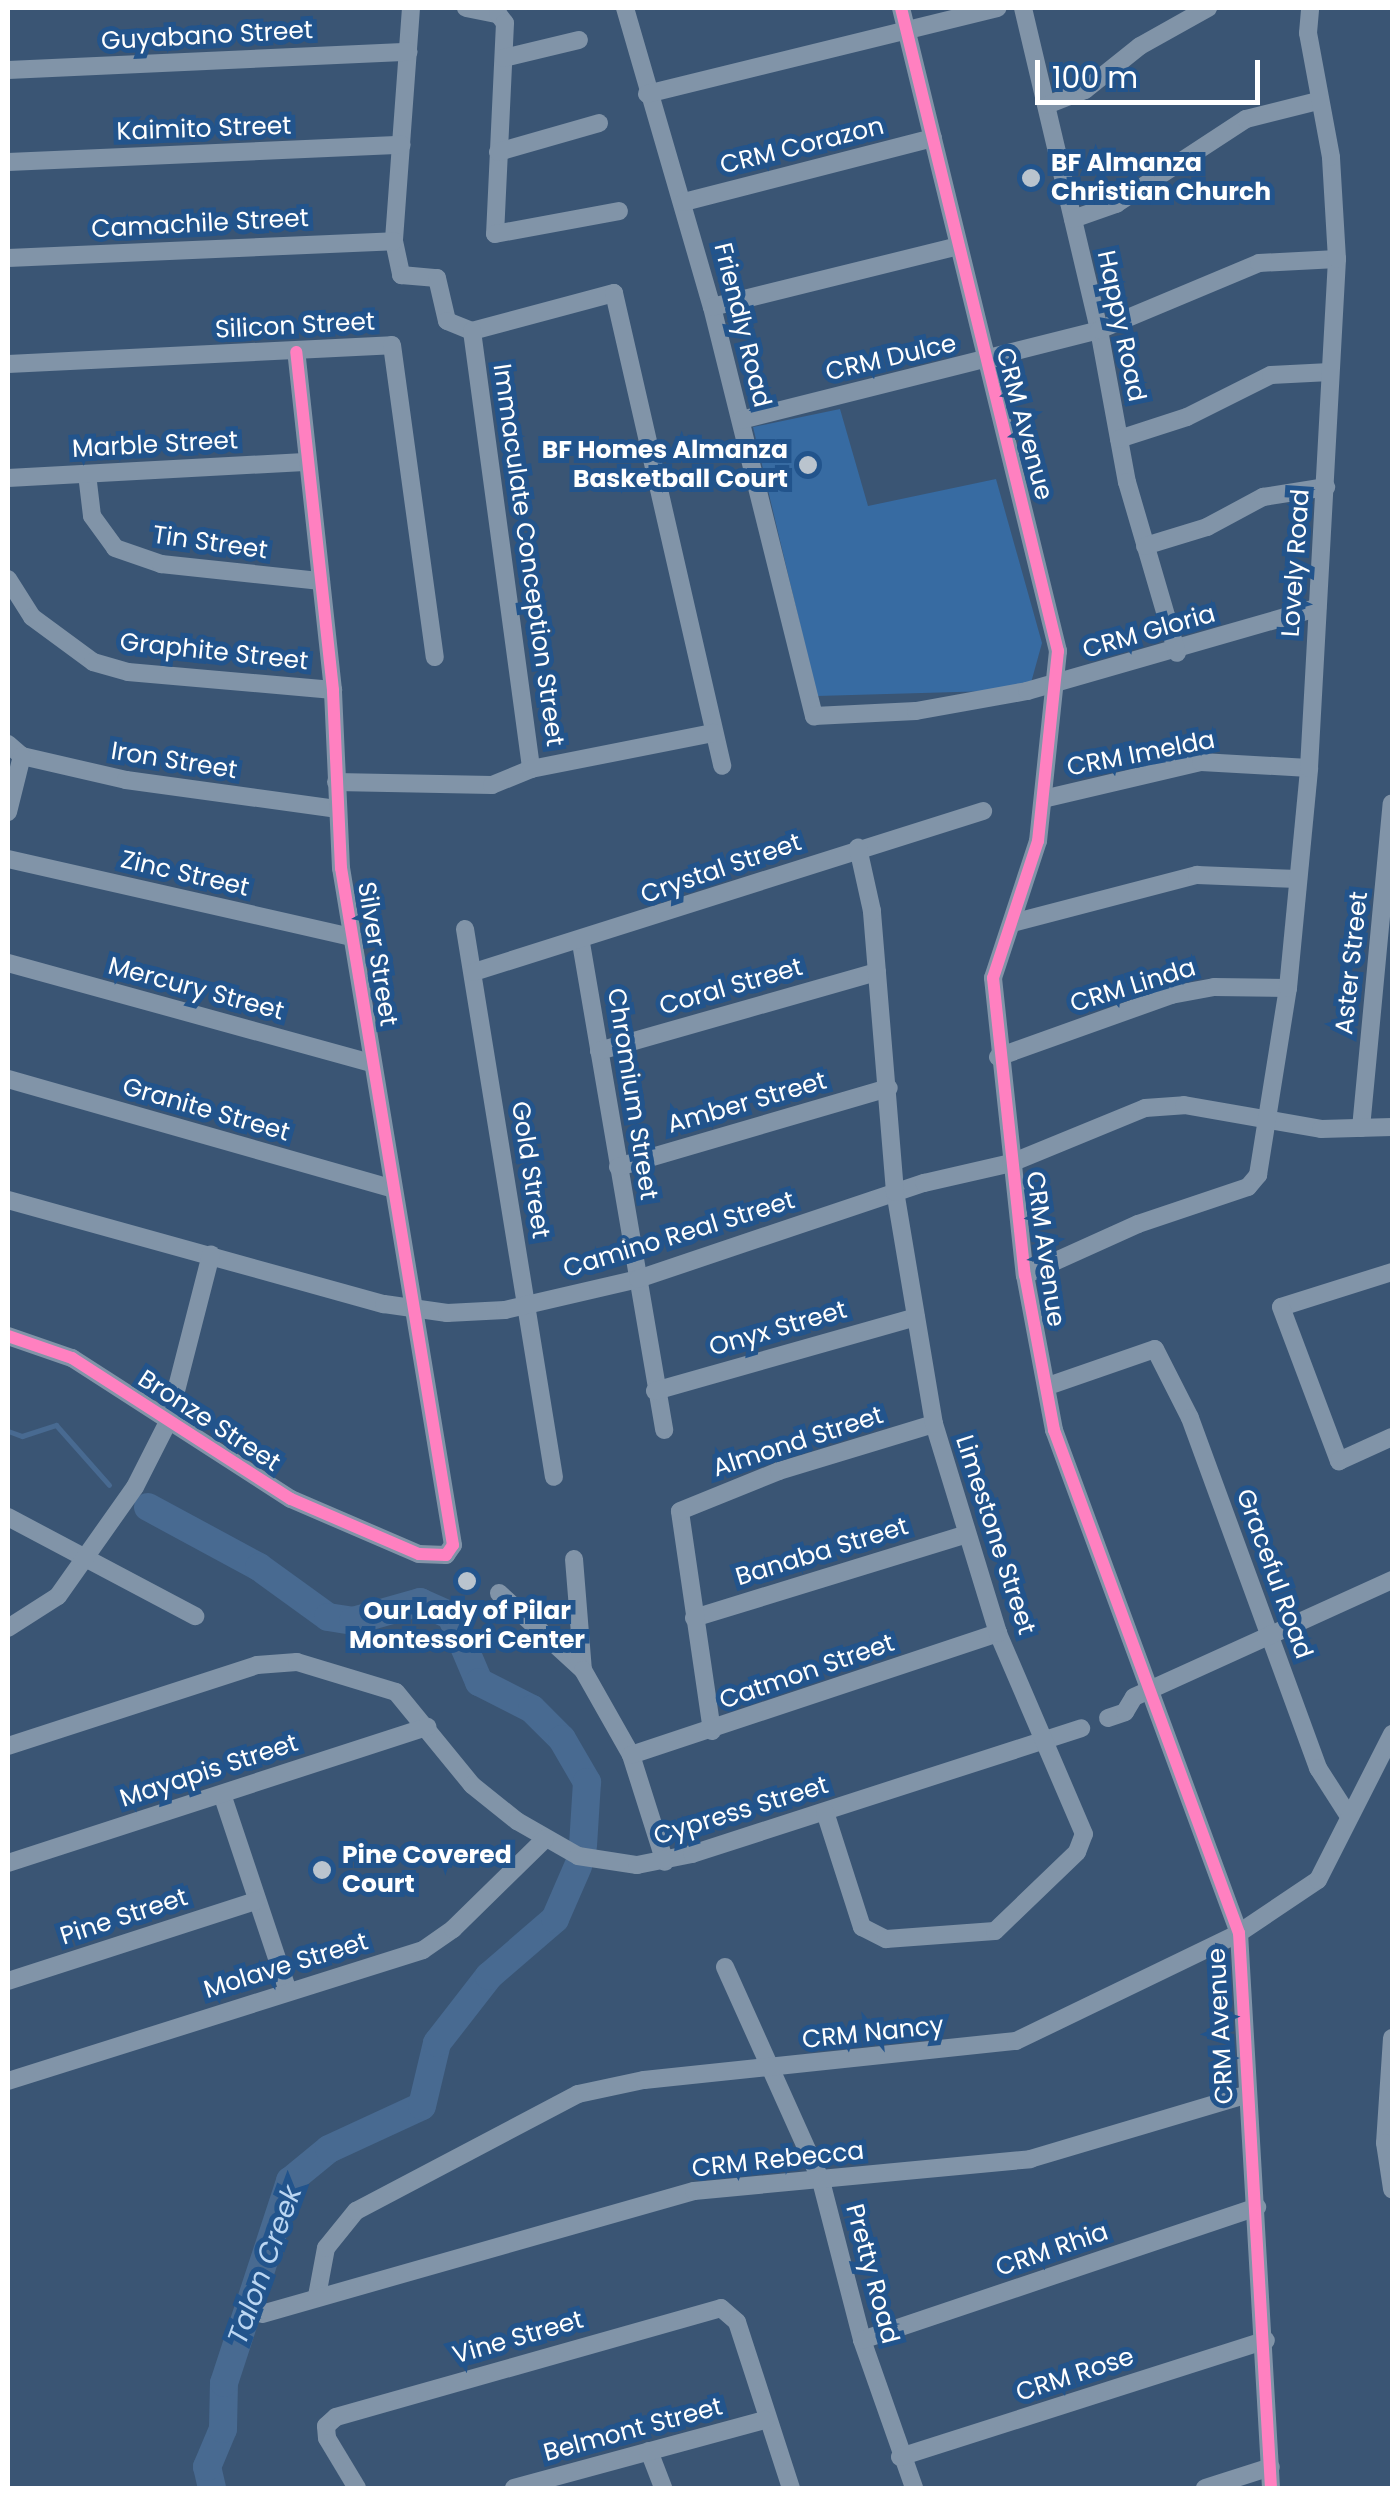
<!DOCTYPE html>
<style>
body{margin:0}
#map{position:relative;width:1400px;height:2496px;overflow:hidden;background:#3a5574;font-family:Poppins,sans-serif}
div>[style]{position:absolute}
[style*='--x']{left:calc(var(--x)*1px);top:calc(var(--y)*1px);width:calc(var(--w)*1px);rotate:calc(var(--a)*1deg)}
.green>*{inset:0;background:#376ba2}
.stream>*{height:5px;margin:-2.5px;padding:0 2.5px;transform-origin:2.5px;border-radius:2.5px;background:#486a91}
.river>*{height:28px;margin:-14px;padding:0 14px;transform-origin:14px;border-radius:14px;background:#486a91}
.minor>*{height:18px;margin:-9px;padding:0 9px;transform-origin:9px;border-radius:9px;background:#8194a8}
.cycleway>*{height:12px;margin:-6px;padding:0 6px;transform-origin:6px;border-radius:6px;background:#ff80c0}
.dots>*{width:28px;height:28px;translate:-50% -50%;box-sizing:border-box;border:5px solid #22548c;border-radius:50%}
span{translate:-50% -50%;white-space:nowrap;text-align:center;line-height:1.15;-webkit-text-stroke:10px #22548c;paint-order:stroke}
.street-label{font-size:25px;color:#fff}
.poi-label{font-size:25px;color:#fff;font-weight:700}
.left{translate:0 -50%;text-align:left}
.right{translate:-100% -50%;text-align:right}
.water-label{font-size:28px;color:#bbd6f2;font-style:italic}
.frame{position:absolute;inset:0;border:10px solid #fff;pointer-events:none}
.scale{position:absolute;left:1035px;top:60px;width:225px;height:45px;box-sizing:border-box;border:5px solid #fff;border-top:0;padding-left:12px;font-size:30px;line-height:35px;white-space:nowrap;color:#fff;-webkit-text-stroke:8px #22548c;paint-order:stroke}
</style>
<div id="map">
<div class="green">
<i style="clip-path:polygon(840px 409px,868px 506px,996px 479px,1042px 643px,1029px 690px,817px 696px,753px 427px)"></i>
</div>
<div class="stream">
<i style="--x:8;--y:1431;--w:15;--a:20"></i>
<i style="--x:22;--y:1436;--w:36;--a:-18"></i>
<i style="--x:56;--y:1425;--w:80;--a:48.5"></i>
</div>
<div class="river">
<i style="--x:148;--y:1507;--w:126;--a:28.4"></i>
<i style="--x:259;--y:1567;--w:85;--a:35.9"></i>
<i style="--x:328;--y:1617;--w:25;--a:9"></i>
<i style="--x:353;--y:1621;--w:70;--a:-15.8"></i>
<i style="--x:420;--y:1602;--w:34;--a:24"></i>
<i style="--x:451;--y:1616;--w:72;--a:67"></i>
<i style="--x:479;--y:1682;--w:59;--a:27"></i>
<i style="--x:532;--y:1709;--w:42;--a:45"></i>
<i style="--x:562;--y:1739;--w:50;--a:59.8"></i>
<i style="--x:587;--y:1782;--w:64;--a:93.6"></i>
<i style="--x:212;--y:2488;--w:22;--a:-103"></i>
<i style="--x:207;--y:2467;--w:41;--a:-67.2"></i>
<i style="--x:223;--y:2429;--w:46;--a:-88.8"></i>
<i style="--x:224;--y:2383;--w:213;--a:-71.9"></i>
<i style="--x:290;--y:2181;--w:50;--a:-39.4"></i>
<i style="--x:329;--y:2149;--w:102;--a:-24.8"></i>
<i style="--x:422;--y:2106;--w:65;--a:-76.6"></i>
<i style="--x:437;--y:2043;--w:85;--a:-52.2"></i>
<i style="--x:489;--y:1976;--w:87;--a:-40.8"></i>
<i style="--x:555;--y:1919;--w:58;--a:-66.5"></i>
</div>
<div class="minor">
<i style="--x:411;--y:8;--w:234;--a:94.2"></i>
<i style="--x:394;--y:241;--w:35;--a:78"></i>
<i style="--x:401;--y:275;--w:36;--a:5"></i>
<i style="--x:437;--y:278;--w:44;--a:76.9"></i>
<i style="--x:447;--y:321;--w:27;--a:22"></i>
<i style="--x:472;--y:331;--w:147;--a:-15"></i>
<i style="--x:614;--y:293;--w:485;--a:77.1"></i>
<i style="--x:466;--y:8;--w:33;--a:11"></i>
<i style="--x:498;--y:14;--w:11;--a:52"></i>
<i style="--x:505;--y:23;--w:211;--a:92.7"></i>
<i style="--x:495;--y:234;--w:126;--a:-10.5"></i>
<i style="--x:625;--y:8;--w:311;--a:73.8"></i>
<i style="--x:712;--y:307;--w:422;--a:76"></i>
<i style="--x:814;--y:716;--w:102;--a:-2.8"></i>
<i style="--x:916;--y:711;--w:113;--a:-10.2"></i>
<i style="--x:1027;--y:691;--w:302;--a:-16"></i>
<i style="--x:901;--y:8;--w:662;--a:76.28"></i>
<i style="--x:1058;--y:651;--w:191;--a:96"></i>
<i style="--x:1038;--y:841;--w:144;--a:108.2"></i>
<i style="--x:993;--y:978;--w:299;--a:83.9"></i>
<i style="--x:1025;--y:1275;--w:158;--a:79.4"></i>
<i style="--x:1054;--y:1430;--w:536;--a:69.81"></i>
<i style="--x:1239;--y:1933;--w:556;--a:86.7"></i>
<i style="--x:1023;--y:8;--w:331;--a:76.7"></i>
<i style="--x:1099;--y:330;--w:155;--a:79.6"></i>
<i style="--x:1127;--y:482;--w:178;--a:73.7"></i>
<i style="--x:504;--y:58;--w:77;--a:-13.5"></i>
<i style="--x:8;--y:70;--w:401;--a:-2.6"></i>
<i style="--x:647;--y:94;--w:361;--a:-13.8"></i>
<i style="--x:1047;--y:105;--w:41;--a:-21.5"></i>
<i style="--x:1085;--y:90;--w:70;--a:-38.7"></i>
<i style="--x:1140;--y:46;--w:78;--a:-29.2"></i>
<i style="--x:498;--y:152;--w:105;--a:-16"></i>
<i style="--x:8;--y:162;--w:394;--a:-2.5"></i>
<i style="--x:684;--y:202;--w:257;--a:-14.4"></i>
<i style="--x:1073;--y:219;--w:46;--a:-19.2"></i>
<i style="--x:1116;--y:204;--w:155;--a:-33.2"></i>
<i style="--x:1246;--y:119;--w:74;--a:-14"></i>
<i style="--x:8;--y:258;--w:386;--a:-2.5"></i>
<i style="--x:712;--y:307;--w:253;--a:-13.9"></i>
<i style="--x:472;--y:331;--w:442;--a:82.3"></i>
<i style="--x:8;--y:364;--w:384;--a:-2.8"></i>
<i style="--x:392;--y:345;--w:315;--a:82.2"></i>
<i style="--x:741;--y:420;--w:369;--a:-14.1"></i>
<i style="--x:1099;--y:330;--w:173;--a:-22.7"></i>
<i style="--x:1259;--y:263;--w:78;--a:-2.9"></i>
<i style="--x:1119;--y:439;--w:71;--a:-17.9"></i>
<i style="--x:1187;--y:417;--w:94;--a:-26.6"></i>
<i style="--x:1271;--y:375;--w:59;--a:-2.9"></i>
<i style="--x:87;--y:474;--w:42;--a:83.2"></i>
<i style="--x:92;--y:516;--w:39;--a:54"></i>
<i style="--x:115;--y:548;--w:49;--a:19.2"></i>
<i style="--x:161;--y:564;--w:161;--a:6.1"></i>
<i style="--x:8;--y:478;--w:297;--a:-3.1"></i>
<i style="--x:1145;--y:546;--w:65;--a:-17"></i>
<i style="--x:1207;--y:527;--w:64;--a:-28.2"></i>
<i style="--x:1263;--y:497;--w:64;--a:-9"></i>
<i style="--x:8;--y:579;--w:45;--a:57.7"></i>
<i style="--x:32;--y:617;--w:76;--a:36.4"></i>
<i style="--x:93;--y:662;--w:36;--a:16"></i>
<i style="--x:128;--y:672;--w:206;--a:5"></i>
<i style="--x:8;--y:744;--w:18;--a:41"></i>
<i style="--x:22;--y:756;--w:107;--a:13"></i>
<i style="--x:126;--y:780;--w:214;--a:7.8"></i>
<i style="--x:336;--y:782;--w:156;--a:1.1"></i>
<i style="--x:492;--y:785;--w:42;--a:-22.3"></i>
<i style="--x:531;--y:769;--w:186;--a:-11.2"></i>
<i style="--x:1043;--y:799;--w:162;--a:-13.2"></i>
<i style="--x:1201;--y:762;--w:108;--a:3.2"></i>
<i style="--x:8;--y:812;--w:58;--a:-76"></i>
<i style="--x:8;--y:859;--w:352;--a:12.8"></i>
<i style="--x:1016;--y:922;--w:187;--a:-14.6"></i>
<i style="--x:1197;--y:875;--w:101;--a:2.3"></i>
<i style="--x:465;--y:929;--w:555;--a:80.78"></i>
<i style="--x:581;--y:943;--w:494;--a:80.3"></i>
<i style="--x:8;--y:963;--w:377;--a:15.4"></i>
<i style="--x:474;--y:972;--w:534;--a:-17.55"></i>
<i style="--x:599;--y:1051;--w:289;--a:-15.9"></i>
<i style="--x:998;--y:1057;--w:184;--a:-19.7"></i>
<i style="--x:1171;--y:995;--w:44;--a:-10.5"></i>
<i style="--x:1214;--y:987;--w:74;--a:0.8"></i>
<i style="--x:8;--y:1079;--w:398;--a:15.9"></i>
<i style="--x:1361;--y:1128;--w:326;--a:-84.6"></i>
<i style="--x:618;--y:1167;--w:282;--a:-16.3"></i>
<i style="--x:8;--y:1200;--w:390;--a:15.5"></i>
<i style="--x:384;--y:1304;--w:64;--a:8.1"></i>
<i style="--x:447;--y:1313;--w:58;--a:-3"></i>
<i style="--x:505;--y:1310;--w:137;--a:-13.1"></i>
<i style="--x:638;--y:1279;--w:302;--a:-18.6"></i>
<i style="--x:924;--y:1183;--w:89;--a:-12.9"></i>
<i style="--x:1011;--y:1163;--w:145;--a:-22.3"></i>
<i style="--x:1145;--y:1108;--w:39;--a:-4"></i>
<i style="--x:1184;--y:1105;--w:139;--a:9.9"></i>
<i style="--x:1321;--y:1129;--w:71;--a:-1.6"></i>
<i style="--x:1392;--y:1272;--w:116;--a:162.5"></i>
<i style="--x:1281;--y:1307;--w:165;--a:69.4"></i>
<i style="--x:1339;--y:1461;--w:58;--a:-24.4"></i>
<i style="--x:1025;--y:1275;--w:124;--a:-24.3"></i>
<i style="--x:1138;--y:1224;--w:116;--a:-18.6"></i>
<i style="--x:1248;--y:1187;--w:16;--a:-50"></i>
<i style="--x:1258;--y:1175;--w:189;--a:-80.9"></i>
<i style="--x:1288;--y:988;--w:221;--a:-84.5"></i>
<i style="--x:1309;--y:768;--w:510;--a:-86.85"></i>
<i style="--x:1337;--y:259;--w:102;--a:-93.4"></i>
<i style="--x:1331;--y:157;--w:126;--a:-100.5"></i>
<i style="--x:1308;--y:33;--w:25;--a:-85"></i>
<i style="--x:8;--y:1336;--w:68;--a:19"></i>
<i style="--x:72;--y:1358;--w:260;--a:32.8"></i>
<i style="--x:291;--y:1499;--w:139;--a:23.3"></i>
<i style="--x:419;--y:1554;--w:27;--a:2"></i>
<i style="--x:446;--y:1555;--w:12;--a:-55"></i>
<i style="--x:453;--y:1545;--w:686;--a:-99.39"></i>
<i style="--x:341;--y:868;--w:178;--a:-92.6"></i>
<i style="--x:333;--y:690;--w:340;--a:-96.2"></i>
<i style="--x:1048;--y:1386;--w:113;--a:-19.1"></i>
<i style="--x:1155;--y:1349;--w:77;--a:63.1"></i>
<i style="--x:1190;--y:1418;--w:373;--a:69.9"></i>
<i style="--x:1318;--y:1768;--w:56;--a:57.4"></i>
<i style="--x:655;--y:1391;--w:271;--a:-15.8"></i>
<i style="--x:8;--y:1517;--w:212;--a:27.9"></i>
<i style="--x:574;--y:1559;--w:111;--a:85.4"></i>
<i style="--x:499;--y:1593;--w:114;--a:42.5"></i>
<i style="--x:583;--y:1670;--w:98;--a:60.5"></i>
<i style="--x:631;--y:1755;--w:112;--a:72.4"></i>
<i style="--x:694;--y:1618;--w:282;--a:-17.1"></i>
<i style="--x:8;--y:1628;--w:59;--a:-32.6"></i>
<i style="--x:58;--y:1596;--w:133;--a:-54.8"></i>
<i style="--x:135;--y:1487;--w:73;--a:-63.1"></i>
<i style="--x:168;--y:1422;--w:173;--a:-75.6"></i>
<i style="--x:1108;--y:1718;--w:18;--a:-19"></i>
<i style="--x:1125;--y:1712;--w:17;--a:-59"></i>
<i style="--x:1134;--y:1697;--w:283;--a:-24.4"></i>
<i style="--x:712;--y:1731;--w:222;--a:-98.3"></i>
<i style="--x:680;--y:1511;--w:107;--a:-22"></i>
<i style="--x:779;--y:1471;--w:162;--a:-16.9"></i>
<i style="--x:8;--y:1746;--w:262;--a:-18"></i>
<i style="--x:257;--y:1665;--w:40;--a:-4.3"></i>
<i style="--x:297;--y:1662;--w:103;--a:16.9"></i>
<i style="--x:396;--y:1692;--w:120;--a:50.7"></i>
<i style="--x:472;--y:1785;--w:58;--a:38.7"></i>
<i style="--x:517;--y:1821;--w:70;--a:29.8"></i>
<i style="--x:578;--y:1856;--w:60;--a:8.7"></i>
<i style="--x:637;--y:1865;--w:56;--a:-11.3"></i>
<i style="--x:692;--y:1854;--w:409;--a:-17.9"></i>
<i style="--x:631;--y:1755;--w:387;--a:-18.4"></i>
<i style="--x:222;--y:1794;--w:208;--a:71.5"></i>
<i style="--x:825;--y:1812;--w:121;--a:72.2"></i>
<i style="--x:862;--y:1927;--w:27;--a:27"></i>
<i style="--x:886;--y:1939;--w:109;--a:-4.2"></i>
<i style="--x:995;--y:1931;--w:114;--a:-43.9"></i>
<i style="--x:1077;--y:1852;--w:19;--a:-69"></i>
<i style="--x:1084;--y:1834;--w:219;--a:-113.2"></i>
<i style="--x:998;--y:1633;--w:219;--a:-107"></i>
<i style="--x:934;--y:1424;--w:235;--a:-99.5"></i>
<i style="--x:895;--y:1192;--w:282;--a:-94.7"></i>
<i style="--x:872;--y:911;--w:65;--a:-102.5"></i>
<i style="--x:8;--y:1863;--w:441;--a:-18"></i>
<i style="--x:725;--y:1967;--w:235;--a:65.8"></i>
<i style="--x:821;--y:2181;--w:164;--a:75.5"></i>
<i style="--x:862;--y:2340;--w:157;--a:70.6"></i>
<i style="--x:8;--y:1981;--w:261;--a:-17.9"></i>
<i style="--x:1392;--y:2038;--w:105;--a:93.8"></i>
<i style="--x:1385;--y:2143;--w:47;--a:81.3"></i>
<i style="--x:8;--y:2081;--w:435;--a:-17.5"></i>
<i style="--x:423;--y:1950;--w:37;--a:-35"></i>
<i style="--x:453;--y:1929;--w:129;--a:-44.4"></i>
<i style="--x:317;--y:2296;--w:49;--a:-79.4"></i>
<i style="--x:326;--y:2248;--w:48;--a:-51"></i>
<i style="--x:356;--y:2211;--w:251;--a:-27.8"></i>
<i style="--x:578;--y:2094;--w:67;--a:-12"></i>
<i style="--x:644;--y:2080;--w:374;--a:-6"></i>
<i style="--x:1016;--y:2041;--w:248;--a:-25.8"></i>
<i style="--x:1239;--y:1933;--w:95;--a:-33.9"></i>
<i style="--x:1318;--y:1880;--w:164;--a:-63.1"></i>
<i style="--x:262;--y:2314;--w:449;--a:-15.9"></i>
<i style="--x:694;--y:2191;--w:338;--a:-5.4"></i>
<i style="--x:1030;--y:2159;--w:224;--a:-16.6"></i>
<i style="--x:862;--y:2340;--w:417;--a:-18.6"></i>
<i style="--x:649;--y:2451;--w:40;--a:69"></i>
<i style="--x:900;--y:2457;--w:384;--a:-17.7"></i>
<i style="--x:357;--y:2488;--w:58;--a:-121"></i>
<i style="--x:327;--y:2438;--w:12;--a:-95"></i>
<i style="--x:326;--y:2426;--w:13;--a:-42"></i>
<i style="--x:336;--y:2417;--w:400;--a:-15.8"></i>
<i style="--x:721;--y:2308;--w:21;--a:41"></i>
<i style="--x:737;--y:2322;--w:175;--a:72"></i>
<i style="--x:514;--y:2488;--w:260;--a:-15.2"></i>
<i style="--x:1205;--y:2488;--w:69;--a:-17.7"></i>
</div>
<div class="cycleway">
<i style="--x:901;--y:8;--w:662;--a:76.28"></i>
<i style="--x:1058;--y:651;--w:191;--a:96"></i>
<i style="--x:1038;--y:841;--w:144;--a:108.2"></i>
<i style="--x:993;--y:978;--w:299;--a:83.9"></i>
<i style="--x:1025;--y:1275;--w:158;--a:79.4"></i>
<i style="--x:1054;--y:1430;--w:536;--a:69.81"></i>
<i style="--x:1239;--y:1933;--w:556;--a:86.7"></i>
<i style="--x:8;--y:1336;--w:68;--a:19"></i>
<i style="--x:72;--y:1358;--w:260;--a:32.8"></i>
<i style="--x:291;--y:1499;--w:139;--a:23.3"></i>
<i style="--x:419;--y:1554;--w:27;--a:2"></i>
<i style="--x:446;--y:1555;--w:12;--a:-55"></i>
<i style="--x:453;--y:1545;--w:686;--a:-99.39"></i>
<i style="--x:341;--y:868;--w:178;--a:-92.6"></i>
<i style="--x:333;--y:690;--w:340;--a:-96.2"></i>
</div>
<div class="dots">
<i style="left:1031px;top:178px;background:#bac4ce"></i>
<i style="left:808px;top:465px;background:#bac4ce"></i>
<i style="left:467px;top:1581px;background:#bac4ce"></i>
<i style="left:322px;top:1870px;background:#bac4ce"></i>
</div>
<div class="street-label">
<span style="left:207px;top:36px;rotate:-3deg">Guyabano Street</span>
<span style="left:204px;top:129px;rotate:-2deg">Kaimito Street</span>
<span style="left:802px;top:146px;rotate:-14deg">CRM Corazon</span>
<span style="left:200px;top:224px;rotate:-3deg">Camachile Street</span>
<span style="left:742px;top:325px;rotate:76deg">Friendly Road</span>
<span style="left:295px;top:326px;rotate:-3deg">Silicon Street</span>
<span style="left:1121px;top:326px;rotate:78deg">Happy Road</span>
<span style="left:891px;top:358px;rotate:-13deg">CRM Dulce</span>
<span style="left:1024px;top:424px;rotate:75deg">CRM Avenue</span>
<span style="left:155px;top:445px;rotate:-3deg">Marble Street</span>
<span style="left:210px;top:543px;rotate:8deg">Tin Street</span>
<span style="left:528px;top:555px;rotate:82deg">Immaculate Conception Street</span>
<span style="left:1296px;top:563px;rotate:-86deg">Lovely Road</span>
<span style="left:1149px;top:632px;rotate:-16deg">CRM Gloria</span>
<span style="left:214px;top:652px;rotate:6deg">Graphite Street</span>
<span style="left:1141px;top:754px;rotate:-11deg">CRM Imelda</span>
<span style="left:174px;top:761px;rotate:9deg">Iron Street</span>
<span style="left:721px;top:869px;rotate:-19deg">Crystal Street</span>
<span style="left:185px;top:874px;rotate:13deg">Zinc Street</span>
<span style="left:377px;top:954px;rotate:81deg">Silver Street</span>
<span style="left:1352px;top:963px;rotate:-84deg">Aster Street</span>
<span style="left:1133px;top:986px;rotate:-17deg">CRM Linda</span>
<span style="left:731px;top:987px;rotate:-16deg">Coral Street</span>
<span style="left:196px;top:989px;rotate:15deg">Mercury Street</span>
<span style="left:632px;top:1094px;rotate:81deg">Chromium Street</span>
<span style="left:747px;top:1103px;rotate:-16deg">Amber Street</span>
<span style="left:206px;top:1110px;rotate:16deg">Granite Street</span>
<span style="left:530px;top:1170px;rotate:81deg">Gold Street</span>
<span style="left:679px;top:1235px;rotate:-17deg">Camino Real Street</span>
<span style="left:1045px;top:1249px;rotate:82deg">CRM Avenue</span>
<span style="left:778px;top:1329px;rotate:-16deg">Onyx Street</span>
<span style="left:209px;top:1421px;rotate:33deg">Bronze Street</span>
<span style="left:798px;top:1442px;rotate:-18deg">Almond Street</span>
<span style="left:995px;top:1535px;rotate:72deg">Limestone Street</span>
<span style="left:822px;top:1552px;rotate:-17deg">Banaba Street</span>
<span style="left:1274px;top:1574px;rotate:70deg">Graceful Road</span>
<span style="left:807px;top:1672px;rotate:-19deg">Catmon Street</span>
<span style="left:209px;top:1771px;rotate:-18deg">Mayapis Street</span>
<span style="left:741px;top:1811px;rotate:-17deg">Cypress Street</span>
<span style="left:124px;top:1917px;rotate:-18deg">Pine Street</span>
<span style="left:286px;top:1966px;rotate:-17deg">Molave Street</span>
<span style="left:1221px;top:2026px;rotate:-93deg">CRM Avenue</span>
<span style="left:873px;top:2033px;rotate:-6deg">CRM Nancy</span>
<span style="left:778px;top:2160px;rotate:-6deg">CRM Rebecca</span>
<span style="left:1052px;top:2250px;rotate:-19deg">CRM Rhia</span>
<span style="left:872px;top:2274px;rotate:75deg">Pretty Road</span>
<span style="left:518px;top:2338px;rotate:-16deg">Vine Street</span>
<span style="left:1075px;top:2375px;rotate:-18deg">CRM Rose</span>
<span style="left:633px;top:2430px;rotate:-15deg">Belmont Street</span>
</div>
<div class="poi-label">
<span class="left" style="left:1051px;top:178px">BF Almanza<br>Christian Church</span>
<span class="right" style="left:788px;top:465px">BF Homes Almanza<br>Basketball Court</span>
<span style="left:467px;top:1626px">Our Lady of Pilar<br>Montessori Center</span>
<span class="left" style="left:342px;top:1870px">Pine Covered<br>Court</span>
</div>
<div class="water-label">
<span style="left:265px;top:2265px;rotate:-70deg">Talon Creek</span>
</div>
<div class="frame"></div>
<div class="scale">100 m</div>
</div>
